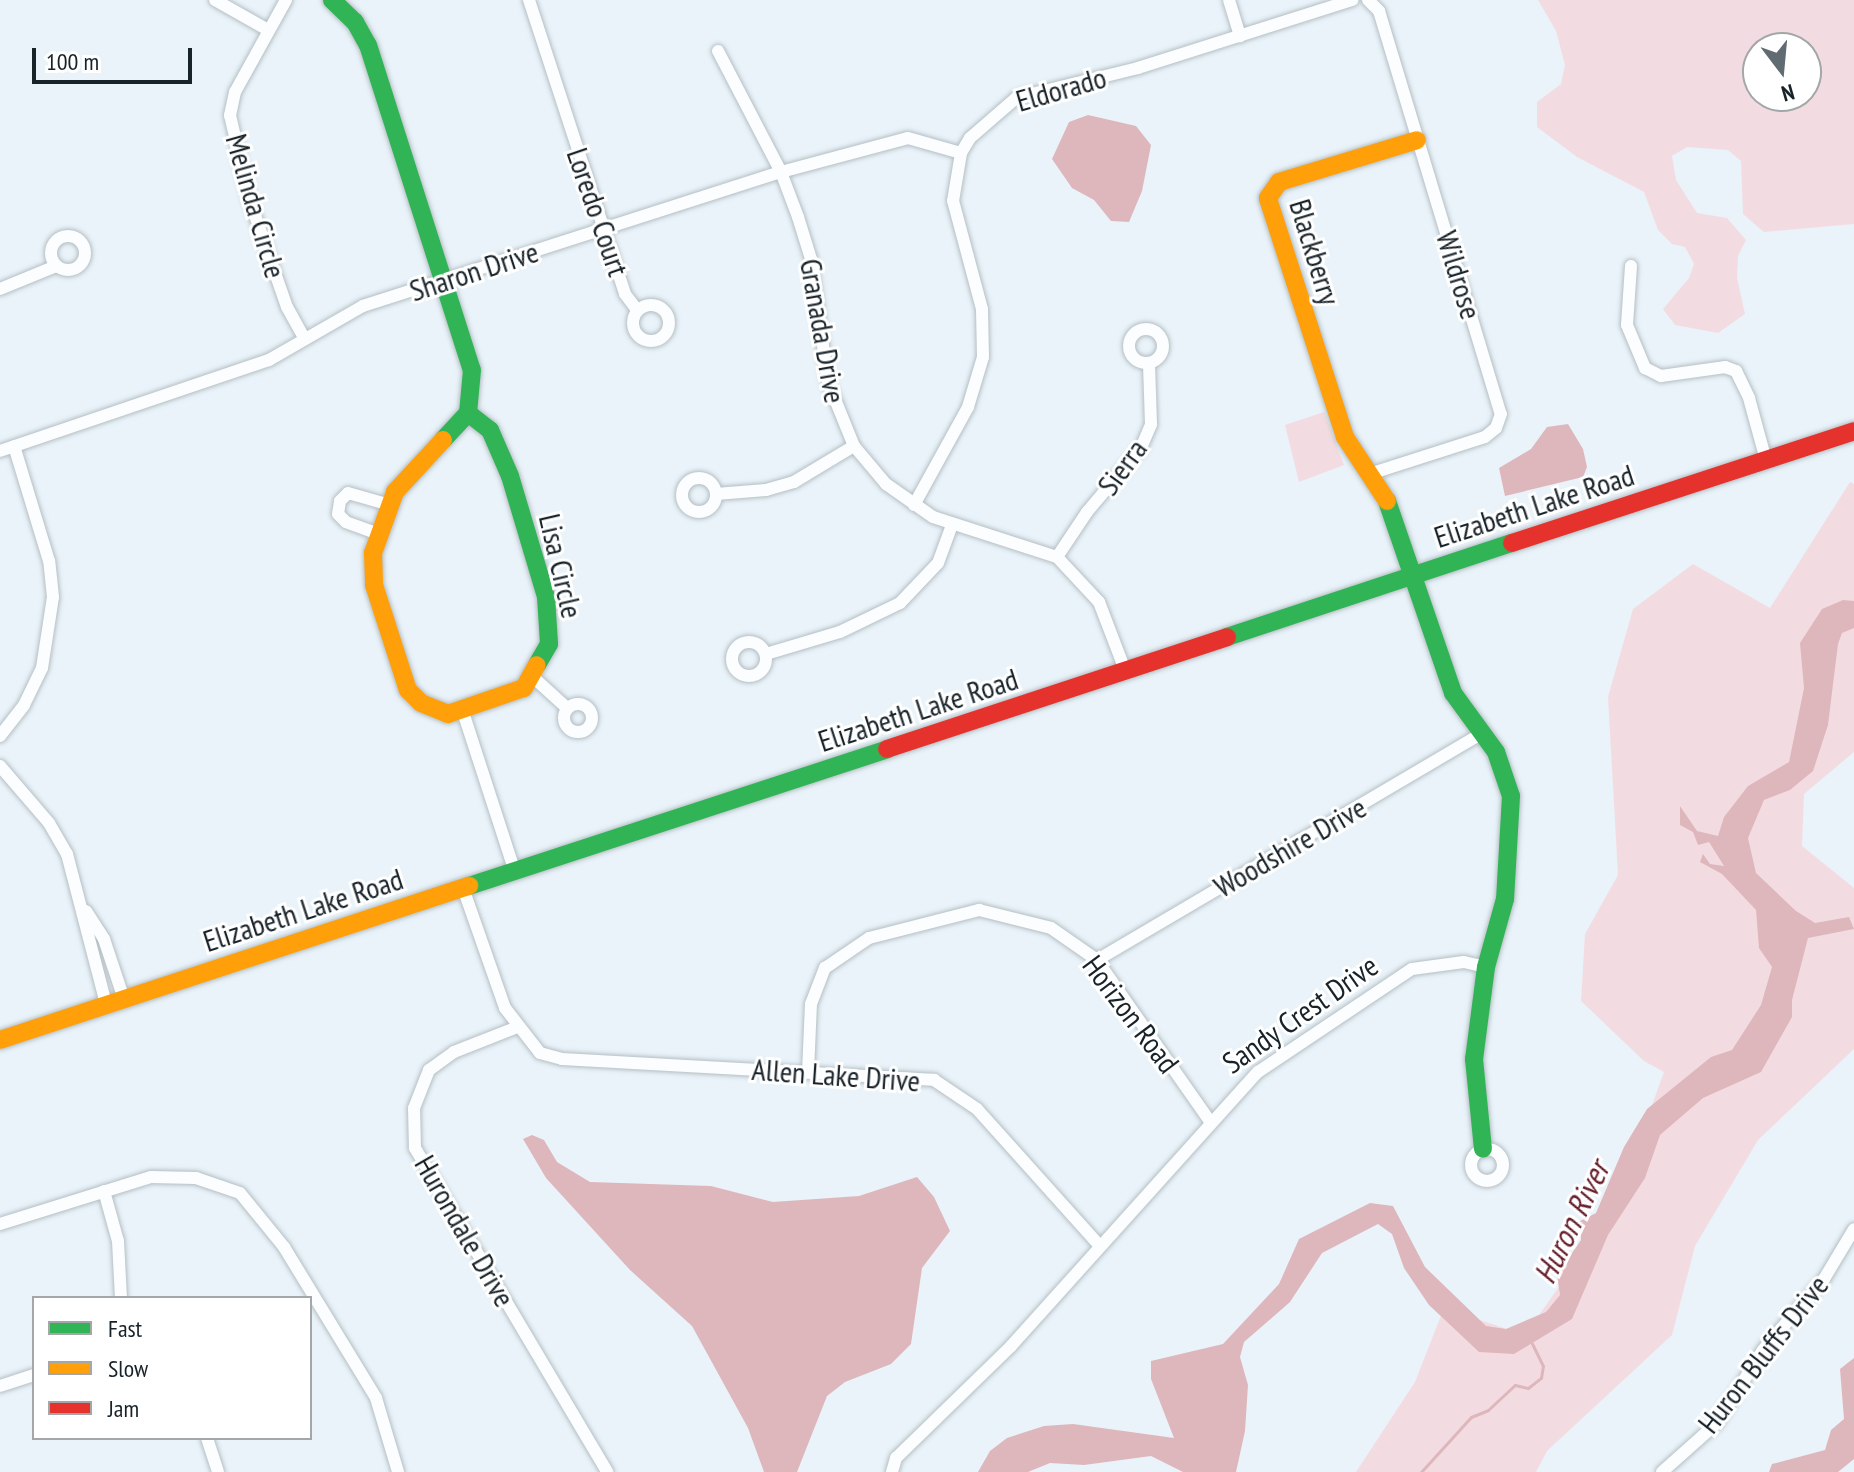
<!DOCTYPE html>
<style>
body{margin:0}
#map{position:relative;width:1854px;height:1472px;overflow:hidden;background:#e9f3f9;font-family:"PT Sans Narrow",sans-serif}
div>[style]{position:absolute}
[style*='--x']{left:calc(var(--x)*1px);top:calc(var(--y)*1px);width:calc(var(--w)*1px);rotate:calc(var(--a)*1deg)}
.green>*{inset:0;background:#f3dce1}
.water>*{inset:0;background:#deb7bc}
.stream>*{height:3px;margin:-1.5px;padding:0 1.5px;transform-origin:1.5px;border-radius:1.5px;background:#deb7bc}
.roads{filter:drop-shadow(0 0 2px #b5bfc4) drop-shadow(0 0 2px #b5bfc4)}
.street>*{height:12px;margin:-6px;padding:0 6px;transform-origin:6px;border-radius:6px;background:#fcfdfe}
.street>.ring{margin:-6px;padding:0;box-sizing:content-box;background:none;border:12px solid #fcfdfe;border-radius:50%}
.fast>*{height:18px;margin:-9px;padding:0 9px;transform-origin:9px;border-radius:9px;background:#30b455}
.slow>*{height:18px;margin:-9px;padding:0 9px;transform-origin:9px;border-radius:9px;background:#ff9f0a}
.jam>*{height:18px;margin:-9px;padding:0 9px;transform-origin:9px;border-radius:9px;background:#e5322d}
span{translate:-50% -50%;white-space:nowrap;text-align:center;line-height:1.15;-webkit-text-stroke:6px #fff;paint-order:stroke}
.street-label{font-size:30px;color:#182229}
.water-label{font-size:32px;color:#651e2b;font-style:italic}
.legend{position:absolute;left:32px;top:1296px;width:280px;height:144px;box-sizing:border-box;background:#fff;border:2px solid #a3a7a9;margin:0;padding:10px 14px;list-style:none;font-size:24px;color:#182229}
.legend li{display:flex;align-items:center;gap:16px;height:40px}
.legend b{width:40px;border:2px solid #a3a7a9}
.north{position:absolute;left:1742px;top:32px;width:80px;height:80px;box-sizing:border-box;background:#fff;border:2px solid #a3a7a9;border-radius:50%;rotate:164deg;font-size:22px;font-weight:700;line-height:32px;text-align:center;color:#182229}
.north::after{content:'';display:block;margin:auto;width:28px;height:36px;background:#616b72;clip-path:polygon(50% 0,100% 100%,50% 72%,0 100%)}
.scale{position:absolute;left:32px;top:48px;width:160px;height:36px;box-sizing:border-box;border:4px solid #182229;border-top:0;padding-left:10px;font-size:24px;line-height:28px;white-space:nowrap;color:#182229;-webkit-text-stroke:6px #fff;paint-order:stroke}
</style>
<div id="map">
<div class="green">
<div style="clip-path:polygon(evenodd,1538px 0,1854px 0,1854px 224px,1764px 232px,1743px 214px,1741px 161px,1728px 150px,1687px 147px,1672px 156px,1676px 180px,1697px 213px,1727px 218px,1746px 240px,1738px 256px,1737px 278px,1745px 314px,1718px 333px,1675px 325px,1663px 309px,1689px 278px,1694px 264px,1685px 247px,1672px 244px,1658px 230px,1644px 192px,1577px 157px,1537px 127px,1537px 102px,1561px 84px,1565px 65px,1556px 31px,1538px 0,1758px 48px,1806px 48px,1806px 96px,1758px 96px,1758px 48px)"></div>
<div style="clip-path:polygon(1324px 412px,1344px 465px,1299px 482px,1285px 425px)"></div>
<div style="clip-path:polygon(1850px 482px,1854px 484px,1854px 752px,1804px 794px,1802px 846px,1854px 888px,1854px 1049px,1758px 1140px,1695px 1246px,1672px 1335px,1547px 1451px,1536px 1472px,1356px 1472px,1415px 1382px,1444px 1308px,1525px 1335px,1615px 1207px,1664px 1072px,1644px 1061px,1581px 1001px,1585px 934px,1618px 875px,1608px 697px,1633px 609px,1693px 564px,1770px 608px)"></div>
</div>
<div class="water">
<div style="clip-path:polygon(1088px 115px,1136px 126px,1151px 145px,1142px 191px,1129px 222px,1111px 221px,1094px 200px,1072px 188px,1052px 159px,1069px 122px)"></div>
<div style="clip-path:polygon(1568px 424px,1583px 449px,1587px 467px,1583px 477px,1505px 496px,1499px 468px,1531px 449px,1547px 427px)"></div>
<div style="clip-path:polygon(1843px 600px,1854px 601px,1854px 628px,1842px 633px,1838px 644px,1828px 725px,1813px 771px,1790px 790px,1764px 800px,1748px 838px,1756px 873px,1796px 911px,1815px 923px,1849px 917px,1854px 929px,1808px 938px,1792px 1000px,1792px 1017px,1761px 1072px,1703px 1098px,1660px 1135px,1645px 1178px,1608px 1235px,1572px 1319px,1514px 1354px,1479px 1352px,1429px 1305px,1404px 1268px,1392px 1234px,1378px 1224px,1322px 1253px,1290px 1302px,1244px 1342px,1240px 1357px,1248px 1385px,1245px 1431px,1236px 1472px,1183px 1472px,1151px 1456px,1084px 1465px,1050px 1463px,1028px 1472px,978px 1472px,990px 1451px,1007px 1438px,1044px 1426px,1073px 1424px,1174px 1438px,1151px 1379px,1151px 1361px,1223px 1344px,1279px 1284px,1299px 1239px,1370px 1203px,1393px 1206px,1425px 1267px,1486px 1326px,1506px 1329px,1546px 1312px,1560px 1295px,1557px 1275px,1581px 1240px,1580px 1221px,1596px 1213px,1624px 1147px,1647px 1109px,1711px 1057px,1732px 1050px,1761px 1005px,1772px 967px,1759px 948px,1756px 910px,1722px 874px,1700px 862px,1703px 854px,1710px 864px,1724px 866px,1709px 842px,1698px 845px,1693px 832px,1680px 825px,1680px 806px,1697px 831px,1718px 836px,1724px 817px,1748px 786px,1789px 762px,1804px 688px,1800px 643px,1822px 609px)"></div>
<div style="clip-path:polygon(532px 1135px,544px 1140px,557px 1162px,590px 1182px,711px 1186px,773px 1202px,859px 1196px,917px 1177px,934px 1197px,950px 1231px,922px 1268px,911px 1344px,891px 1364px,845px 1382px,827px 1396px,797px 1472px,764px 1472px,748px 1428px,692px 1326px,630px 1270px,546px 1178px,523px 1139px)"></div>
<div style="clip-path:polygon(1854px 1358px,1854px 1459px,1838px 1472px,1769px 1472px,1772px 1464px,1825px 1450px,1831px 1430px,1844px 1419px,1840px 1369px)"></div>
</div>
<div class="stream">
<div style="--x:1421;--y:1472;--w:74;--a:-47.7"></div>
<div style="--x:1471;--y:1417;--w:18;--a:-22"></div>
<div style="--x:1488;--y:1410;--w:37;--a:-43"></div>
<div style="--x:1515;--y:1385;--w:13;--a:13"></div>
<div style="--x:1528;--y:1388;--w:16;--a:-38"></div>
<div style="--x:1541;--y:1378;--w:12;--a:-81"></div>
<div style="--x:1543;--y:1366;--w:25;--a:-116"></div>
</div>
<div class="roads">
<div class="street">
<div style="--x:215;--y:0;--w:61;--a:29.5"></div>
<div style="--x:286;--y:0;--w:105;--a:119"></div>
<div style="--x:235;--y:92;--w:24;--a:102"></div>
<div style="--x:230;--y:115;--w:85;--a:77.1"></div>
<div style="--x:249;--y:198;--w:115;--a:70.8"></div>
<div style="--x:287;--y:307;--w:35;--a:61"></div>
<div style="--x:529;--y:0;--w:309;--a:71.9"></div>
<div style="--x:625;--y:294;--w:20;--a:53"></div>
<div style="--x:1229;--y:0;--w:38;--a:73"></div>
<div style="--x:1368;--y:0;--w:16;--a:45"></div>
<div style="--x:1379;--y:11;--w:421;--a:73.2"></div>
<div style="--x:1501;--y:414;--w:15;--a:110"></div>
<div style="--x:1496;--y:428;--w:14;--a:141"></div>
<div style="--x:1485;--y:437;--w:118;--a:162.2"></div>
<div style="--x:718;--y:51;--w:136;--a:62.5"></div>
<div style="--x:781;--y:172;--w:48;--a:69.3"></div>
<div style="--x:798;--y:217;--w:44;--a:72.8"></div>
<div style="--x:811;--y:259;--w:124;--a:82.1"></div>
<div style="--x:828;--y:382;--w:69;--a:67.9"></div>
<div style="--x:854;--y:446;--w:50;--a:49.9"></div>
<div style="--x:886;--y:484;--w:57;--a:35.1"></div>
<div style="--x:933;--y:517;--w:130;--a:17.9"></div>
<div style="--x:1057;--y:557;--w:62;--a:47"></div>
<div style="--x:1099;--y:602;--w:73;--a:69.1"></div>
<div class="ring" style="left:51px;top:236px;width:22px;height:22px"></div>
<div style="--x:1631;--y:266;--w:59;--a:93.9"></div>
<div style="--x:1627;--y:325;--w:47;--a:67.3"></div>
<div style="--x:1645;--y:368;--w:18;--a:27"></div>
<div style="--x:1661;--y:376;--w:65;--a:-8"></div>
<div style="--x:1725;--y:367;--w:12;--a:20"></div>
<div style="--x:1736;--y:371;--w:30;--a:64"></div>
<div style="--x:1749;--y:398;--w:64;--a:74.7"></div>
<div style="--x:0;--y:289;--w:61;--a:-22.3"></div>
<div class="ring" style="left:633px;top:305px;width:24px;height:24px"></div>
<div class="ring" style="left:1129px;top:329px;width:22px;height:22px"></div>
<div style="--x:0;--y:451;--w:284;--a:-18.7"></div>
<div style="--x:269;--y:360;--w:108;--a:-29.9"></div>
<div style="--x:363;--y:306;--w:439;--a:-17.8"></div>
<div style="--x:781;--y:172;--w:131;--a:-15"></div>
<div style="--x:908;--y:138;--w:55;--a:15.8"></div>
<div class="ring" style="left:682px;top:478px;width:22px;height:22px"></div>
<div style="--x:716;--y:494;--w:50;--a:-4.6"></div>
<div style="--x:766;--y:490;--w:29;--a:-16"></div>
<div style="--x:794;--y:482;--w:70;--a:-31"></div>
<div style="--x:914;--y:505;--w:112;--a:-61.1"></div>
<div style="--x:968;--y:407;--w:52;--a:-73.3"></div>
<div style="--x:983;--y:357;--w:48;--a:-91.2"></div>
<div style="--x:982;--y:309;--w:112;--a:-105"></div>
<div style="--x:953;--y:201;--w:49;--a:-80.5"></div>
<div style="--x:961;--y:153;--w:17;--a:-59"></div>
<div style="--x:970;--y:138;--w:61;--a:-41"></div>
<div style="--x:1016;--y:98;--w:126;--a:-13.8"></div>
<div style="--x:1138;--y:68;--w:225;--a:-17.6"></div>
<div style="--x:376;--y:533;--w:32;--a:-160"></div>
<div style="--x:346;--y:522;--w:11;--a:-135"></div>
<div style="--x:338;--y:514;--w:13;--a:-81"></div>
<div style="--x:340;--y:501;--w:11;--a:-45"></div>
<div style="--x:348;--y:493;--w:41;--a:15.8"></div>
<div style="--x:1057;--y:557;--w:54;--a:-56.3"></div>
<div style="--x:1087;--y:512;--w:84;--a:-49.8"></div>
<div style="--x:1141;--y:448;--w:26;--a:-67"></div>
<div style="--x:1151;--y:424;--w:60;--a:-91.9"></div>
<div class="ring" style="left:732px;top:642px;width:22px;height:22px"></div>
<div style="--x:766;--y:654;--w:77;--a:-16.6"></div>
<div style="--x:840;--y:632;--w:67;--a:-25.8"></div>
<div style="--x:900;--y:603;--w:55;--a:-46.5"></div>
<div style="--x:938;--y:563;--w:40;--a:-69.8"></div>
<div style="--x:534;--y:678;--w:45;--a:42.3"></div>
<div class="ring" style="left:564px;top:704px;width:16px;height:16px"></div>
<div style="--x:463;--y:712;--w:168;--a:72"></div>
<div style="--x:0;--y:736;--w:39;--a:-52"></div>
<div style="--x:24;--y:705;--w:41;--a:-64.1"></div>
<div style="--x:42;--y:668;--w:72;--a:-81.2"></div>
<div style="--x:53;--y:597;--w:36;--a:-96"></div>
<div style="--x:49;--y:561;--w:120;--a:-106.9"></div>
<div style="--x:0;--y:766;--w:75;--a:49.3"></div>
<div style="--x:49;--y:823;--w:36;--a:60"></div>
<div style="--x:67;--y:854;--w:155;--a:75.4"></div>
<div style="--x:463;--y:888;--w:127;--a:70.7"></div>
<div style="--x:505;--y:1008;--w:57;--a:52.1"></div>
<div style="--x:540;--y:1053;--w:23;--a:15"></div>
<div style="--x:562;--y:1059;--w:373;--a:3.2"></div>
<div style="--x:934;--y:1080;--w:52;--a:34"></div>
<div style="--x:977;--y:1109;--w:183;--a:48.1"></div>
<div style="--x:86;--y:911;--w:33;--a:57"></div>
<div style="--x:104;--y:939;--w:63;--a:71.6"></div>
<div style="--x:1097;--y:960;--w:447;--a:-30.5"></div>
<div style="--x:515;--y:1028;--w:66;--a:158.5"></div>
<div style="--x:454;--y:1052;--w:31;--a:144"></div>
<div style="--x:429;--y:1070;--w:41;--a:111.5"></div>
<div style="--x:414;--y:1108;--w:40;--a:88.6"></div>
<div style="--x:415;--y:1148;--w:377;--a:59.3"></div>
<div style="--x:808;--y:1072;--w:68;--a:-87.5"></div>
<div style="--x:811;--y:1004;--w:39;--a:-69"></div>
<div style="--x:825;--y:968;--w:53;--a:-34.3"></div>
<div style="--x:869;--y:938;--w:114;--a:-14.3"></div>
<div style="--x:979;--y:910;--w:74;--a:14"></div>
<div style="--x:1051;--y:928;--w:56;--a:34.8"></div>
<div style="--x:1097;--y:960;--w:195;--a:55"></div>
<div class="ring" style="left:1471px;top:1149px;width:20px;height:20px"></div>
<div style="--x:104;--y:1191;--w:52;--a:74.4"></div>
<div style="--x:118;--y:1241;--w:57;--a:87"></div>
<div style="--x:0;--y:1224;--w:158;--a:-17.3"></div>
<div style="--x:151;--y:1177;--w:45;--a:1.3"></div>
<div style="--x:196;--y:1178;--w:46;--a:18.8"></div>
<div style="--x:240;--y:1193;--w:70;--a:50.8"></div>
<div style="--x:284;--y:1247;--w:177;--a:58.6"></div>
<div style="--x:376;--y:1398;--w:77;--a:73.4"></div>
<div style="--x:0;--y:1386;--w:36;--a:-18"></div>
<div style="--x:207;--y:1438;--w:36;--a:72"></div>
<div style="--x:892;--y:1472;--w:15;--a:-74"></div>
<div style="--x:896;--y:1458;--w:161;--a:-44.2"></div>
<div style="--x:1011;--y:1346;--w:369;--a:-48"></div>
<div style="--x:1258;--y:1072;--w:185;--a:-33.8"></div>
<div style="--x:1412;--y:969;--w:52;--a:-7.7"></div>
<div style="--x:1464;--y:962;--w:23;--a:13"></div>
<div style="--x:1662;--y:1472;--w:74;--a:-41.7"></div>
<div style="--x:1717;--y:1423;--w:86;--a:-57.8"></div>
<div style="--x:1763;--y:1350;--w:94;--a:-49.3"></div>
<div style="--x:1824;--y:1279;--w:58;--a:-59"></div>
</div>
<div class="fast">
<div style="--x:332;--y:0;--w:32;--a:44"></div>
<div style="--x:355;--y:22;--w:26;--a:61"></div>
<div style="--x:368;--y:45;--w:341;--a:72.3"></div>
<div style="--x:472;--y:370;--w:43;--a:95.3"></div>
<div style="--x:468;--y:413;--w:37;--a:133"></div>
<div style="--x:468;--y:413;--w:28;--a:38"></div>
<div style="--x:490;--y:430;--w:50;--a:66.5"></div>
<div style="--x:510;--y:476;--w:126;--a:73.4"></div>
<div style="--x:546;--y:597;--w:47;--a:86.3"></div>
<div style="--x:549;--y:644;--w:24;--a:120"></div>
<div style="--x:1387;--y:501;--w:203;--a:71"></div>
<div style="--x:1453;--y:693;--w:73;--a:53.9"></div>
<div style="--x:1496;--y:752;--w:46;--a:71.2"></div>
<div style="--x:1511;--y:796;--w:103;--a:93.3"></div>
<div style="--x:1505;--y:899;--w:71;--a:105.6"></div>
<div style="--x:1486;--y:967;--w:93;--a:97.4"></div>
<div style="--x:1474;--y:1059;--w:90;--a:84.3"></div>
<div style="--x:1227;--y:637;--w:300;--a:-18.3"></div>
<div style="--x:469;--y:886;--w:440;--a:-18.1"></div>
</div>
<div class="slow">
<div style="--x:443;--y:440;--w:71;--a:132.7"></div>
<div style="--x:395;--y:492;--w:65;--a:109.8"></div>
<div style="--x:373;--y:553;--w:32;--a:88"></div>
<div style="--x:374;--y:585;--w:110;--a:72.1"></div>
<div style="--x:408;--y:690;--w:18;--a:45"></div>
<div style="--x:421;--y:703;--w:29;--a:22"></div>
<div style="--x:448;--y:714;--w:80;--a:-18.9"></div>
<div style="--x:524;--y:688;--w:26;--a:-61"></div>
<div style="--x:1387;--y:501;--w:77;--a:-123.3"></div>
<div style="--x:1345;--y:437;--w:251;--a:-107.9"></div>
<div style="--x:1268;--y:198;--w:19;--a:-55"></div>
<div style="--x:1279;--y:182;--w:144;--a:-16.9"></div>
<div style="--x:0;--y:1040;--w:494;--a:-18.2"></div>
</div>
<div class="jam">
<div style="--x:1512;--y:543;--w:360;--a:-18.1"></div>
<div style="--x:887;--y:749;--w:358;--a:-18.2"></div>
</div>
</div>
<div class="street-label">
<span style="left:1061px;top:89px;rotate:-16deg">Eldorado</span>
<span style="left:256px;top:206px;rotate:74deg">Melinda Circle</span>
<span style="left:598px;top:212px;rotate:71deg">Loredo Court</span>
<span style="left:1315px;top:252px;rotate:73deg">Blackberry</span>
<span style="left:474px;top:271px;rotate:-18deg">Sharon Drive</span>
<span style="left:1459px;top:275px;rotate:73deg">Wildrose</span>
<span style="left:823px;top:331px;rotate:80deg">Granada Drive</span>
<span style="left:1122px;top:467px;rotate:-54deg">Sierra</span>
<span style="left:1534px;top:506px;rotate:-18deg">Elizabeth Lake Road</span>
<span style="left:561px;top:566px;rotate:77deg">Lisa Circle</span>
<span style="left:918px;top:710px;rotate:-18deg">Elizabeth Lake Road</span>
<span style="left:1290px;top:847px;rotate:-30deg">Woodshire Drive</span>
<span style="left:303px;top:910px;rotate:-18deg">Elizabeth Lake Road</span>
<span style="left:1131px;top:1014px;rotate:53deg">Horizon Road</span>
<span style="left:1300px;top:1014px;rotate:-35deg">Sandy Crest Drive</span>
<span style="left:836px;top:1075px;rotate:4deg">Allen Lake Drive</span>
<span style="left:465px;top:1231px;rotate:60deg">Hurondale Drive</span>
<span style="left:1763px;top:1354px;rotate:-52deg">Huron Bluffs Drive</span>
</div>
<div class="water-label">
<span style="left:1571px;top:1222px;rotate:-64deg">Huron River</span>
</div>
<ul class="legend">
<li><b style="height:10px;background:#30b455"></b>Fast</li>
<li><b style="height:10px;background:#ff9f0a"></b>Slow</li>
<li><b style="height:10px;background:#e5322d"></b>Jam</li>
</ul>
<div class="north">N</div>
<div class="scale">100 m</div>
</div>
